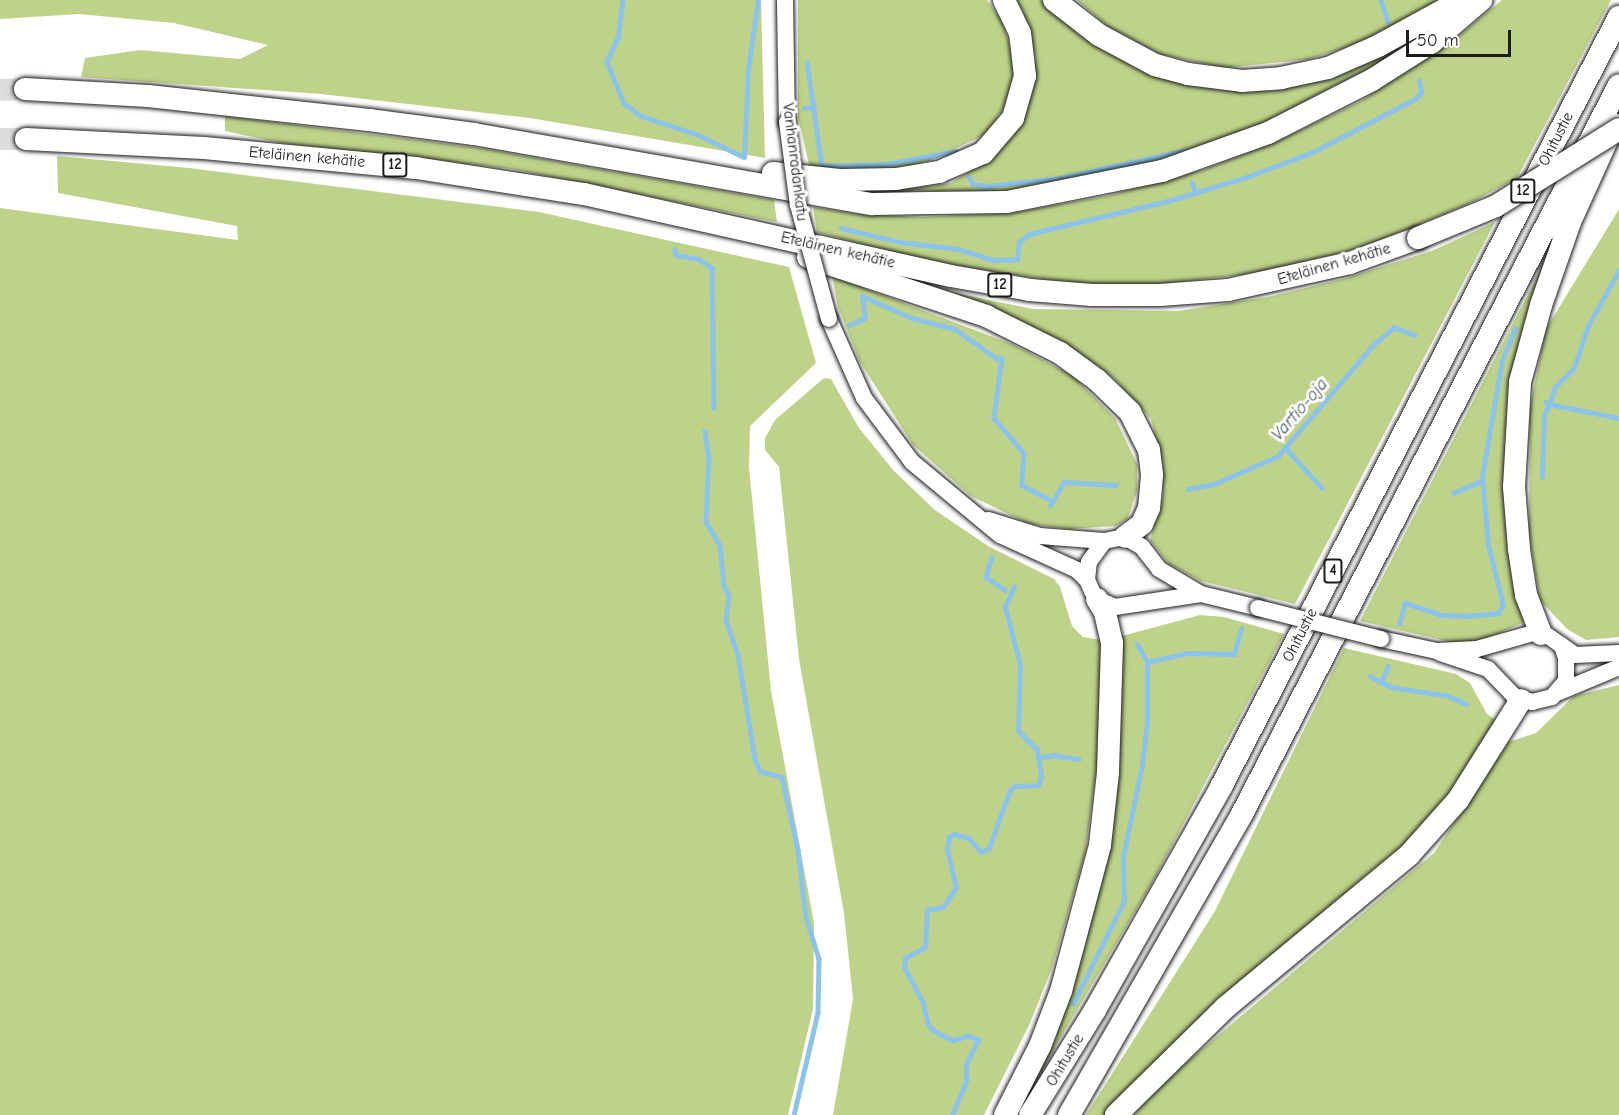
<!DOCTYPE html>
<meta charset="utf-8">
<style>
body{margin:0}
#map{position:relative;width:1619px;height:1115px;overflow:hidden;background:#fff;font-family:"Comic Neue",sans-serif}
div>[style]{position:absolute}
[style*='--x']{left:calc(var(--x)*1px);top:calc(var(--y)*1px);width:calc(var(--w)*1px);rotate:calc(var(--a)*1deg)}
.green>*{inset:0;background:#bed389}
.stream>*{height:4.5px;margin:-2.25px;padding:0 2.25px;transform-origin:2.25px;border-radius:2.25px;background:#8cc3ea}
.highway-tunnel>*{height:22px;margin-top:-11px;transform-origin:0;background:repeating-linear-gradient(90deg,#ddd 0 22px,transparent 0 33px)}
.roads{filter:drop-shadow(0 0 2px #1c1c1c) drop-shadow(0 0 2px #1c1c1c)}
.secondary>*{height:16px;margin:-8px;padding:0 8px;transform-origin:8px;border-radius:8px;background:#fff}
.highway>*{height:22px;margin:-11px;padding:0 11px;transform-origin:11px;border-radius:11px;background:#fff}
.bridges{filter:drop-shadow(0 0 2px #1c1c1c) drop-shadow(0 0 2px #1c1c1c)}
.secondary-bridge>*{height:16px;margin:-8px;padding:0 8px;transform-origin:8px;border-radius:8px;background:#fff}
.highway-bridge>*{height:22px;margin:-11px;padding:0 11px;transform-origin:11px;border-radius:11px;background:#fff}
span{translate:-50% -50%;white-space:nowrap;text-align:center;line-height:1.15;-webkit-text-stroke:6px #fff;paint-order:stroke}
.shield-label span{padding:2px 4px;background:#fff;border:2px solid;border-radius:4px;-webkit-text-stroke-width:0}
.shield-label{font-size:15px;color:#1c1c1c;font-weight:700}
.street-label{font-size:16px;color:#1c1c1c}
.water-label{font-size:18px;color:#495f6e;font-style:italic}
.scale{position:absolute;left:1406px;top:30px;width:105px;height:27px;box-sizing:border-box;border:3px solid #1c1c1c;border-top:0;padding-left:8px;font-size:18px;line-height:21px;white-space:nowrap;color:#1c1c1c;-webkit-text-stroke:4px #fff;paint-order:stroke}
</style>
<div id="map">
<div class="green">
<div style="clip-path:polygon(0 0,761px 0,765px 158px,530px 118px,321px 94px,81px 77px,85px 58px,140px 50px,240px 59px,268px 45px,174px 23px,79px 14px,0 19px)"></div>
<div style="clip-path:polygon(798px 0,987px 0,1003px 23px,1015px 62px,1008px 102px,986px 134px,929px 161px,886px 171px,810px 169px,798px 117px)"></div>
<div style="clip-path:polygon(1015px 0,1042px 0,1107px 49px,1205px 86px,1274px 91px,1335px 74px,1393px 51px,1396px 56px,1253px 130px,1182px 155px,1045px 186px,994px 192px,897px 190px,951px 183px,997px 154px,1026px 109px,1036px 58px,1023px 11px)"></div>
<div style="clip-path:polygon(1077px 0,1439px 0,1361px 43px,1309px 59px,1224px 68px,1160px 54px,1110px 28px)"></div>
<div style="clip-path:polygon(1502px 0,1611px 0,1517px 178px,1468px 204px,1366px 246px,1265px 272px,1162px 284px,1076px 284px,929px 262px,817px 232px,813px 207px,857px 214px,925px 217px,1016px 212px,1107px 196px,1203px 170px,1280px 140px,1361px 101px,1454px 40px)"></div>
<div style="clip-path:polygon(225px 116px,480px 148px,774px 200px,777px 222px,512px 169px,281px 143px,225px 131px)"></div>
<div style="clip-path:polygon(57px 156px,189px 168px,539px 212px,789px 267px,816px 363px,750px 426px,749px 467px,771px 691px,814px 923px,813px 1009px,788px 1115px,0 1115px,0 208px,238px 240px,237px 226px,58px 193px)"></div>
<div style="clip-path:polygon(1619px 209px,1619px 637px,1586px 640px,1567px 629px,1540px 600px,1529px 533px,1530px 408px,1546px 329px)"></div>
<div style="clip-path:polygon(1495px 222px,1295px 604px,1201px 581px,1169px 564px,1150px 540px,1163px 496px,1163px 464px,1151px 419px,1114px 378px,1072px 348px,941px 290px,1033px 309px,1178px 311px,1268px 297px,1347px 278px,1434px 250px)"></div>
<div style="clip-path:polygon(1543px 265px,1548px 267px,1524px 331px,1525px 622px,1480px 641px,1455px 643px,1360px 621px)"></div>
<div style="clip-path:polygon(832px 276px,1014px 345px,1073px 376px,1115px 418px,1137px 464px,1137px 491px,1128px 518px,1116px 526px,1068px 529px,1029px 524px,971px 496px,913px 445px,860px 362px,838px 307px)"></div>
<div style="clip-path:polygon(824px 378px,831px 379px,859px 428px,894px 471px,935px 510px,988px 546px,1054px 579px,1060px 587px,1072px 626px,1083px 637px,1102px 640px,1098px 757px,1085px 854px,1052px 968px,1030px 1023px,984px 1115px,833px 1115px,853px 999px,844px 913px,799px 659px,779px 467px,765px 450px,765px 438px,775px 420px)"></div>
<div style="clip-path:polygon(1200px 615px,1224px 617px,1284px 634px,1153px 881px,1034px 1083px,1032px 1080px,1055px 1031px,1084px 950px,1104px 864px,1122px 636px)"></div>
<div style="clip-path:polygon(1344px 648px,1456px 674px,1470px 683px,1487px 714px,1497px 721px,1485px 746px,1425px 827px,1243px 980px,1171px 1045px,1106px 1115px,1086px 1115px,1215px 911px)"></div>
<div style="clip-path:polygon(1619px 685px,1619px 1115px,1134px 1115px,1162px 1083px,1434px 853px,1508px 742px,1536px 733px,1574px 696px)"></div>
</div>
<div class="stream">
<div style="--x:623;--y:0;--w:38;--a:97"></div>
<div style="--x:618;--y:38;--w:26;--a:115"></div>
<div style="--x:607;--y:62;--w:44;--a:67.5"></div>
<div style="--x:624;--y:103;--w:21;--a:37"></div>
<div style="--x:641;--y:116;--w:61;--a:18.1"></div>
<div style="--x:1381;--y:0;--w:22;--a:72"></div>
<div style="--x:807;--y:62;--w:105;--a:81.8"></div>
<div style="--x:822;--y:166;--w:64;--a:-1.8"></div>
<div style="--x:886;--y:164;--w:71;--a:-10.5"></div>
<div style="--x:804;--y:108;--w:10;--a:-6"></div>
<div style="--x:699;--y:135;--w:50;--a:26.1"></div>
<div style="--x:744;--y:157;--w:88;--a:-87.4"></div>
<div style="--x:748;--y:69;--w:70;--a:-81.8"></div>
<div style="--x:969;--y:177;--w:8;--a:60"></div>
<div style="--x:973;--y:184;--w:14;--a:8"></div>
<div style="--x:987;--y:186;--w:73;--a:-6.3"></div>
<div style="--x:1060;--y:178;--w:125;--a:-12.5"></div>
<div style="--x:1192;--y:182;--w:12;--a:70"></div>
<div style="--x:841;--y:228;--w:61;--a:13.3"></div>
<div style="--x:900;--y:242;--w:58;--a:6.9"></div>
<div style="--x:958;--y:249;--w:38;--a:17"></div>
<div style="--x:994;--y:260;--w:23;--a:-2"></div>
<div style="--x:675;--y:249;--w:6;--a:81"></div>
<div style="--x:676;--y:255;--w:23;--a:10"></div>
<div style="--x:699;--y:259;--w:16;--a:35"></div>
<div style="--x:712;--y:268;--w:140;--a:89.2"></div>
<div style="--x:1017;--y:260;--w:18;--a:-84"></div>
<div style="--x:1019;--y:242;--w:13;--a:-39"></div>
<div style="--x:1029;--y:234;--w:143;--a:-13.4"></div>
<div style="--x:1168;--y:201;--w:83;--a:-16.9"></div>
<div style="--x:1247;--y:177;--w:71;--a:-20.7"></div>
<div style="--x:1313;--y:152;--w:115;--a:-27.5"></div>
<div style="--x:1415;--y:99;--w:8;--a:-45"></div>
<div style="--x:1421;--y:93;--w:12;--a:-99"></div>
<div style="--x:849;--y:325;--w:17;--a:-24"></div>
<div style="--x:865;--y:318;--w:22;--a:-98"></div>
<div style="--x:862;--y:296;--w:55;--a:23.7"></div>
<div style="--x:912;--y:318;--w:44;--a:14.3"></div>
<div style="--x:955;--y:329;--w:57;--a:35.1"></div>
<div style="--x:1002;--y:358;--w:61;--a:97.6"></div>
<div style="--x:994;--y:418;--w:46;--a:49.4"></div>
<div style="--x:1024;--y:453;--w:32;--a:94"></div>
<div style="--x:1022;--y:485;--w:34;--a:28"></div>
<div style="--x:1546;--y:402;--w:4;--a:34"></div>
<div style="--x:1549;--y:404;--w:18;--a:-71"></div>
<div style="--x:1555;--y:387;--w:27;--a:-45"></div>
<div style="--x:1574;--y:368;--w:44;--a:-71.6"></div>
<div style="--x:1588;--y:326;--w:64;--a:-61"></div>
<div style="--x:705;--y:431;--w:27;--a:82"></div>
<div style="--x:709;--y:458;--w:64;--a:92.7"></div>
<div style="--x:706;--y:522;--w:27;--a:59"></div>
<div style="--x:720;--y:545;--w:40;--a:84.3"></div>
<div style="--x:724;--y:585;--w:12;--a:66"></div>
<div style="--x:729;--y:596;--w:24;--a:97"></div>
<div style="--x:726;--y:620;--w:37;--a:71"></div>
<div style="--x:738;--y:655;--w:105;--a:80.7"></div>
<div style="--x:755;--y:759;--w:13;--a:67"></div>
<div style="--x:760;--y:771;--w:23;--a:15"></div>
<div style="--x:782;--y:777;--w:75;--a:77.6"></div>
<div style="--x:798;--y:850;--w:67;--a:83.2"></div>
<div style="--x:806;--y:917;--w:44;--a:72.8"></div>
<div style="--x:819;--y:959;--w:54;--a:91.1"></div>
<div style="--x:818;--y:1013;--w:105;--a:103.2"></div>
<div style="--x:1285;--y:447;--w:55;--a:47.9"></div>
<div style="--x:1542;--y:477;--w:61;--a:-88.1"></div>
<div style="--x:1544;--y:416;--w:13;--a:-67"></div>
<div style="--x:1549;--y:404;--w:71;--a:11.3"></div>
<div style="--x:1188;--y:489;--w:26;--a:-11"></div>
<div style="--x:1214;--y:484;--w:70;--a:-23.6"></div>
<div style="--x:1278;--y:456;--w:148;--a:-49.4"></div>
<div style="--x:1374;--y:344;--w:26;--a:-40"></div>
<div style="--x:1394;--y:327;--w:22;--a:21"></div>
<div style="--x:1453;--y:493;--w:28;--a:-23"></div>
<div style="--x:1050;--y:506;--w:28;--a:-60"></div>
<div style="--x:1064;--y:482;--w:52;--a:3.3"></div>
<div style="--x:992;--y:557;--w:21;--a:107"></div>
<div style="--x:986;--y:577;--w:23;--a:34"></div>
<div style="--x:1399;--y:624;--w:22;--a:-74"></div>
<div style="--x:1405;--y:603;--w:40;--a:18"></div>
<div style="--x:1443;--y:615;--w:23;--a:2"></div>
<div style="--x:1466;--y:616;--w:32;--a:-5"></div>
<div style="--x:1498;--y:613;--w:9;--a:-58"></div>
<div style="--x:1503;--y:605;--w:62;--a:-104"></div>
<div style="--x:1488;--y:545;--w:68;--a:-95"></div>
<div style="--x:1482;--y:477;--w:119;--a:-80.3"></div>
<div style="--x:1502;--y:360;--w:34;--a:-67"></div>
<div style="--x:1147;--y:662;--w:42;--a:-12.4"></div>
<div style="--x:1188;--y:653;--w:46;--a:1.2"></div>
<div style="--x:1234;--y:654;--w:26;--a:-74"></div>
<div style="--x:1370;--y:676;--w:24;--a:28"></div>
<div style="--x:1391;--y:687;--w:59;--a:8.8"></div>
<div style="--x:1449;--y:696;--w:19;--a:25"></div>
<div style="--x:1381;--y:683;--w:18;--a:-68"></div>
<div style="--x:1038;--y:758;--w:15;--a:-11"></div>
<div style="--x:1053;--y:755;--w:26;--a:9"></div>
<div style="--x:1073;--y:1004;--w:115;--a:-63.7"></div>
<div style="--x:1124;--y:901;--w:44;--a:-91.3"></div>
<div style="--x:1123;--y:857;--w:94;--a:-78.3"></div>
<div style="--x:1142;--y:765;--w:43;--a:-83.4"></div>
<div style="--x:1147;--y:722;--w:60;--a:-90"></div>
<div style="--x:1147;--y:662;--w:20;--a:-120"></div>
<div style="--x:952;--y:1115;--w:36;--a:-67"></div>
<div style="--x:966;--y:1082;--w:18;--a:-90"></div>
<div style="--x:966;--y:1064;--w:27;--a:-63"></div>
<div style="--x:978;--y:1040;--w:11;--a:-158"></div>
<div style="--x:968;--y:1036;--w:16;--a:162"></div>
<div style="--x:953;--y:1041;--w:20;--a:-153"></div>
<div style="--x:935;--y:1032;--w:10;--a:-135"></div>
<div style="--x:928;--y:1025;--w:23;--a:-103"></div>
<div style="--x:923;--y:1003;--w:40;--a:-118"></div>
<div style="--x:904;--y:968;--w:10;--a:-84"></div>
<div style="--x:905;--y:958;--w:23;--a:-29"></div>
<div style="--x:925;--y:947;--w:37;--a:-87"></div>
<div style="--x:927;--y:910;--w:16;--a:-11"></div>
<div style="--x:943;--y:907;--w:23;--a:-56"></div>
<div style="--x:956;--y:888;--w:39;--a:-103"></div>
<div style="--x:947;--y:850;--w:13;--a:-81"></div>
<div style="--x:949;--y:837;--w:6;--a:-31"></div>
<div style="--x:954;--y:834;--w:16;--a:15"></div>
<div style="--x:969;--y:838;--w:18;--a:49"></div>
<div style="--x:981;--y:852;--w:9;--a:-27"></div>
<div style="--x:989;--y:848;--w:59;--a:-70.3"></div>
<div style="--x:1009;--y:792;--w:8;--a:-50"></div>
<div style="--x:1014;--y:786;--w:24;--a:-2"></div>
<div style="--x:1038;--y:785;--w:9;--a:-69"></div>
<div style="--x:1041;--y:777;--w:27;--a:-98"></div>
<div style="--x:1037;--y:750;--w:27;--a:-135"></div>
<div style="--x:1018;--y:731;--w:66;--a:-88.3"></div>
<div style="--x:1020;--y:665;--w:60;--a:-104.5"></div>
<div style="--x:1005;--y:607;--w:22;--a:-66"></div>
</div>
<div class="highway-tunnel">
<div style="--x:0;--y:90;--w:25;--a:-2"></div>
<div style="--x:0;--y:139;--w:26;--a:0"></div>
</div>
<div class="roads">
<div class="secondary">
<div style="--x:785;--y:0;--w:122;--a:89.1"></div>
<div style="--x:829;--y:319;--w:86;--a:66.1"></div>
<div style="--x:864;--y:398;--w:80;--a:53.1"></div>
<div style="--x:912;--y:462;--w:114;--a:39.7"></div>
<div style="--x:1000;--y:535;--w:85;--a:24.4"></div>
<div style="--x:1077;--y:570;--w:14;--a:45"></div>
<div style="--x:988;--y:520;--w:54;--a:17.1"></div>
<div style="--x:1040;--y:536;--w:64;--a:4.5"></div>
<div style="--x:1201;--y:594;--w:87;--a:171.4"></div>
<div style="--x:1115;--y:607;--w:20;--a:-156"></div>
<div style="--x:1097;--y:599;--w:9;--a:-122"></div>
<div style="--x:1092;--y:591;--w:12;--a:-114"></div>
<div style="--x:1087;--y:580;--w:18;--a:-84"></div>
<div style="--x:1089;--y:562;--w:26;--a:-54"></div>
<div style="--x:1104;--y:541;--w:21;--a:-11"></div>
<div style="--x:1125;--y:537;--w:20;--a:30"></div>
<div style="--x:1142;--y:547;--w:28;--a:52"></div>
<div style="--x:1159;--y:569;--w:49;--a:30.8"></div>
<div style="--x:1201;--y:594;--w:59;--a:13.8"></div>
<div style="--x:1381;--y:639;--w:57;--a:12.1"></div>
<div style="--x:1437;--y:651;--w:40;--a:-2.9"></div>
<div style="--x:1477;--y:649;--w:58;--a:-15.9"></div>
<div style="--x:1533;--y:633;--w:15;--a:11"></div>
<div style="--x:1548;--y:636;--w:33;--a:35"></div>
<div style="--x:1575;--y:655;--w:44;--a:-2.6"></div>
<div style="--x:1440;--y:653;--w:51;--a:18.4"></div>
<div style="--x:1488;--y:669;--w:39;--a:46"></div>
<div style="--x:1515;--y:697;--w:18;--a:16"></div>
<div style="--x:1532;--y:702;--w:21;--a:-14"></div>
<div style="--x:1552;--y:697;--w:21;--a:-49"></div>
<div style="--x:1566;--y:681;--w:23;--a:-90"></div>
<div style="--x:1566;--y:658;--w:13;--a:-108"></div>
<div style="--x:1559;--y:692;--w:65;--a:-22.6"></div>
</div>
<div class="highway">
<div style="--x:1054;--y:0;--w:57;--a:37.9"></div>
<div style="--x:1099;--y:35;--w:64;--a:28.2"></div>
<div style="--x:1155;--y:65;--w:34;--a:15"></div>
<div style="--x:1188;--y:74;--w:54;--a:7.4"></div>
<div style="--x:1242;--y:81;--w:39;--a:-4"></div>
<div style="--x:1281;--y:78;--w:48;--a:-12"></div>
<div style="--x:1328;--y:68;--w:55;--a:-23.7"></div>
<div style="--x:1378;--y:46;--w:96;--a:-28.7"></div>
<div style="--x:25;--y:89;--w:123;--a:3.3"></div>
<div style="--x:148;--y:96;--w:222;--a:6.2"></div>
<div style="--x:369;--y:120;--w:106;--a:7.6"></div>
<div style="--x:474;--y:134;--w:405;--a:10"></div>
<div style="--x:873;--y:204;--w:134;--a:-0.9"></div>
<div style="--x:1007;--y:202;--w:158;--a:-11.3"></div>
<div style="--x:1162;--y:171;--w:113;--a:-19.7"></div>
<div style="--x:1268;--y:133;--w:117;--a:-27"></div>
<div style="--x:1372;--y:80;--w:71;--a:-32.3"></div>
<div style="--x:1432;--y:42;--w:65;--a:-40.6"></div>
<div style="--x:26;--y:139;--w:178;--a:2.9"></div>
<div style="--x:204;--y:148;--w:213;--a:5.4"></div>
<div style="--x:416;--y:168;--w:170;--a:8.8"></div>
<div style="--x:584;--y:194;--w:376;--a:12.6"></div>
<div style="--x:951;--y:276;--w:80;--a:10"></div>
<div style="--x:1030;--y:290;--w:62;--a:4.6"></div>
<div style="--x:1092;--y:295;--w:68;--a:0"></div>
<div style="--x:1160;--y:295;--w:68;--a:-4.2"></div>
<div style="--x:1228;--y:290;--w:125;--a:-12.5"></div>
<div style="--x:1350;--y:263;--w:72;--a:-20.2"></div>
<div style="--x:773;--y:173;--w:67;--a:6"></div>
<div style="--x:840;--y:180;--w:56;--a:-1"></div>
<div style="--x:896;--y:179;--w:44;--a:-9.2"></div>
<div style="--x:939;--y:172;--w:48;--a:-23.4"></div>
<div style="--x:983;--y:153;--w:46;--a:-49.4"></div>
<div style="--x:1013;--y:118;--w:44;--a:-74.1"></div>
<div style="--x:1025;--y:76;--w:43;--a:-96.6"></div>
<div style="--x:1020;--y:33;--w:37;--a:-116"></div>
<div style="--x:808;--y:257;--w:188;--a:18.3"></div>
<div style="--x:986;--y:316;--w:83;--a:26.6"></div>
<div style="--x:1060;--y:353;--w:46;--a:36.1"></div>
<div style="--x:1097;--y:380;--w:46;--a:44.1"></div>
<div style="--x:1130;--y:412;--w:42;--a:63.4"></div>
<div style="--x:1149;--y:450;--w:25;--a:83"></div>
<div style="--x:1152;--y:475;--w:33;--a:95"></div>
<div style="--x:1149;--y:508;--w:17;--a:114"></div>
<div style="--x:1142;--y:524;--w:21;--a:143"></div>
<div style="--x:1541;--y:634;--w:42;--a:-111"></div>
<div style="--x:1526;--y:595;--w:47;--a:-98.7"></div>
<div style="--x:1519;--y:549;--w:62;--a:-94.6"></div>
<div style="--x:1514;--y:487;--w:105;--a:-86.7"></div>
<div style="--x:1520;--y:382;--w:80;--a:-74.7"></div>
<div style="--x:1541;--y:305;--w:88;--a:-70.7"></div>
<div style="--x:1570;--y:222;--w:107;--a:-65.6"></div>
<div style="--x:1005;--y:1115;--w:77;--a:-63.1"></div>
<div style="--x:1040;--y:1046;--w:59;--a:-69.1"></div>
<div style="--x:1061;--y:991;--w:151;--a:-75"></div>
<div style="--x:1100;--y:845;--w:73;--a:-83.7"></div>
<div style="--x:1108;--y:772;--w:129;--a:-88.2"></div>
<div style="--x:1112;--y:643;--w:32;--a:-103"></div>
<div style="--x:1105;--y:612;--w:15;--a:-122"></div>
<div style="--x:1030;--y:1115;--w:123;--a:-58.2"></div>
<div style="--x:1095;--y:1010;--w:256;--a:-60.5"></div>
<div style="--x:1221;--y:787;--w:867;--a:-62.67"></div>
<div style="--x:1069;--y:1115;--w:349;--a:-60.1"></div>
<div style="--x:1243;--y:812;--w:818;--a:-62.65"></div>
<div style="--x:1116;--y:1115;--w:154;--a:-44.5"></div>
<div style="--x:1226;--y:1007;--w:238;--a:-39.7"></div>
<div style="--x:1409;--y:855;--w:74;--a:-48.3"></div>
<div style="--x:1458;--y:800;--w:118;--a:-57.8"></div>
</div>
</div>
<div class="bridges">
<div class="secondary-bridge">
<div style="--x:787;--y:122;--w:84;--a:82.5"></div>
<div style="--x:798;--y:205;--w:118;--a:74.8"></div>
<div style="--x:1258;--y:608;--w:127;--a:14.1"></div>
</div>
<div class="highway-bridge">
<div style="--x:1418;--y:238;--w:84;--a:-22.3"></div>
<div style="--x:1496;--y:206;--w:145;--a:-32"></div>
</div>
</div>
<div class="shield-label">
<span style="left:395px;top:165px">12</span>
<span style="left:1523px;top:191px">12</span>
<span style="left:1000px;top:285px">12</span>
<span style="left:1333px;top:571px">4</span>
</div>
<div class="street-label">
<span style="left:1556px;top:139px;rotate:-63deg">Ohitustie</span>
<span style="left:307px;top:157px;rotate:5deg">Eteläinen kehätie</span>
<span style="left:795px;top:162px;rotate:83deg">Vanhanradankatu</span>
<span style="left:838px;top:250px;rotate:13deg">Eteläinen kehätie</span>
<span style="left:1334px;top:264px;rotate:-16deg">Eteläinen kehätie</span>
<span style="left:1300px;top:635px;rotate:-63deg">Ohitustie</span>
<span style="left:1065px;top:1060px;rotate:-59deg">Ohitustie</span>
</div>
<div class="water-label">
<span style="left:1300px;top:410px;rotate:-49deg">Vartio-oja</span>
</div>
<div class="scale">50 m</div>
</div>
